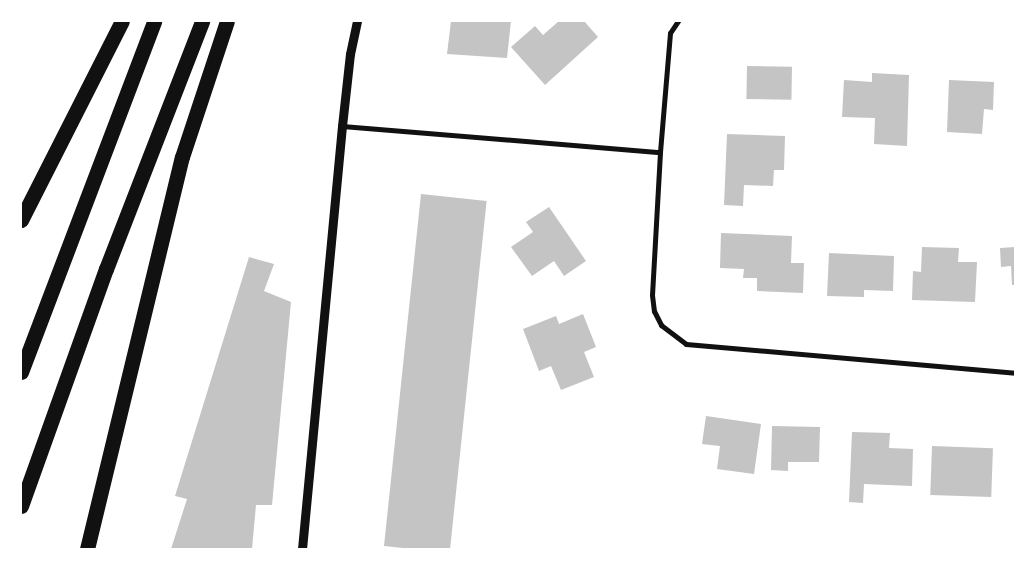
<!DOCTYPE html>
<style>
body{margin:0}
#map{position:relative;width:1036px;height:570px;overflow:hidden;background:#fff;font-family:"Sofia Sans Condensed",sans-serif}
div>[style]{position:absolute}
[style*='--x']{left:calc(var(--x)*1px);top:calc(var(--y)*1px);width:calc(var(--w)*1px);rotate:calc(var(--a)*1deg)}
.building>*{inset:0;background:#c4c4c4;transform-origin:0 0}
.minor>*{height:5px;margin:-2.5px;padding:0 2.5px;transform-origin:2.5px;border-radius:2.5px;background:#111}
.tertiary>*{height:9px;margin:-4.5px;padding:0 4.5px;transform-origin:4.5px;border-radius:4.5px;background:#111}
.motorway>*{height:15px;margin:-7.5px;padding:0 7.5px;transform-origin:7.5px;border-radius:7.5px;background:#111}
span{translate:-50% -50%;white-space:nowrap;text-align:center;line-height:1.15;-webkit-text-stroke:4px #fff;paint-order:stroke}
.frame{position:absolute;inset:0;border:22px solid #fff;pointer-events:none}
</style>
<div id="map">
<div class="building">
<div style="clip-path:polygon(451px 21px,511px 21px,507px 58px,447px 54px)"></div>
<div style="clip-path:polygon(559px 21px,584px 21px,598px 37px,545px 85px,511px 47px,535px 26px,543px 35px)"></div>
<div style="left:747px;top:66px;width:45px;height:33px;rotate:1deg"></div>
<div style="clip-path:polygon(872px 73px,909px 75px,907px 146px,874px 144px,875px 118px,842px 117px,844px 80px,872px 82px)"></div>
<div style="clip-path:polygon(949px 80px,994px 82px,993px 110px,984px 109px,982px 134px,947px 132px)"></div>
<div style="clip-path:polygon(727px 134px,785px 136px,784px 170px,774px 170px,773px 186px,744px 185px,743px 206px,724px 205px)"></div>
<div style="left:421px;top:194px;width:66px;height:354px;rotate:6deg"></div>
<div style="clip-path:polygon(549px 207px,586px 261px,564px 276px,554px 261px,532px 276px,511px 247px,533px 232px,526px 222px)"></div>
<div style="clip-path:polygon(721px 233px,792px 236px,791px 263px,804px 263px,803px 293px,757px 291px,757px 278px,743px 278px,744px 269px,720px 268px)"></div>
<div style="clip-path:polygon(922px 247px,959px 248px,958px 262px,977px 262px,975px 302px,912px 300px,913px 271px,921px 272px)"></div>
<div style="clip-path:polygon(1015px 247px,1015px 285px,1012px 285px,1011px 266px,1001px 267px,1000px 248px)"></div>
<div style="clip-path:polygon(829px 253px,894px 256px,893px 291px,864px 290px,864px 297px,827px 296px)"></div>
<div style="clip-path:polygon(249px 257px,274px 264px,264px 291px,291px 302px,272px 505px,256px 505px,252px 549px,171px 549px,187px 499px,175px 496px)"></div>
<div style="clip-path:polygon(583px 314px,596px 347px,584px 352px,594px 377px,561px 390px,551px 366px,539px 371px,523px 329px,556px 316px,559px 324px)"></div>
<div style="clip-path:polygon(706px 416px,761px 424px,754px 474px,717px 469px,720px 446px,702px 444px)"></div>
<div style="clip-path:polygon(772px 426px,820px 427px,819px 462px,788px 462px,788px 471px,771px 470px)"></div>
<div style="clip-path:polygon(852px 432px,890px 433px,889px 448px,913px 449px,912px 486px,864px 484px,863px 503px,849px 502px)"></div>
<div style="left:932px;top:446px;width:61px;height:49px;rotate:2deg"></div>
</div>
<div class="minor">
<div style="--x:678;--y:21;--w:14;--a:124"></div>
<div style="--x:670;--y:33;--w:119;--a:94.8"></div>
<div style="--x:660;--y:152;--w:143;--a:93.2"></div>
<div style="--x:652;--y:295;--w:16;--a:83"></div>
<div style="--x:654;--y:311;--w:16;--a:63"></div>
<div style="--x:661;--y:325;--w:31;--a:37"></div>
<div style="--x:686;--y:344;--w:330;--a:5"></div>
<div style="--x:342;--y:126;--w:319;--a:4.7"></div>
</div>
<div class="tertiary">
<div style="--x:302;--y:549;--w:425;--a:-84.6"></div>
<div style="--x:342;--y:126;--w:72;--a:-83.7"></div>
<div style="--x:350;--y:54;--w:34;--a:-78"></div>
</div>
<div class="motorway">
<div style="--x:21;--y:220;--w:223;--a:-63.1"></div>
<div style="--x:21;--y:372;--w:375;--a:-69.2"></div>
<div style="--x:21;--y:506;--w:252;--a:-70.3"></div>
<div style="--x:106;--y:269;--w:266;--a:-68.8"></div>
<div style="--x:87;--y:549;--w:403;--a:-76.4"></div>
<div style="--x:182;--y:157;--w:143;--a:-71.7"></div>
</div>
<div class="frame"></div>
</div>
